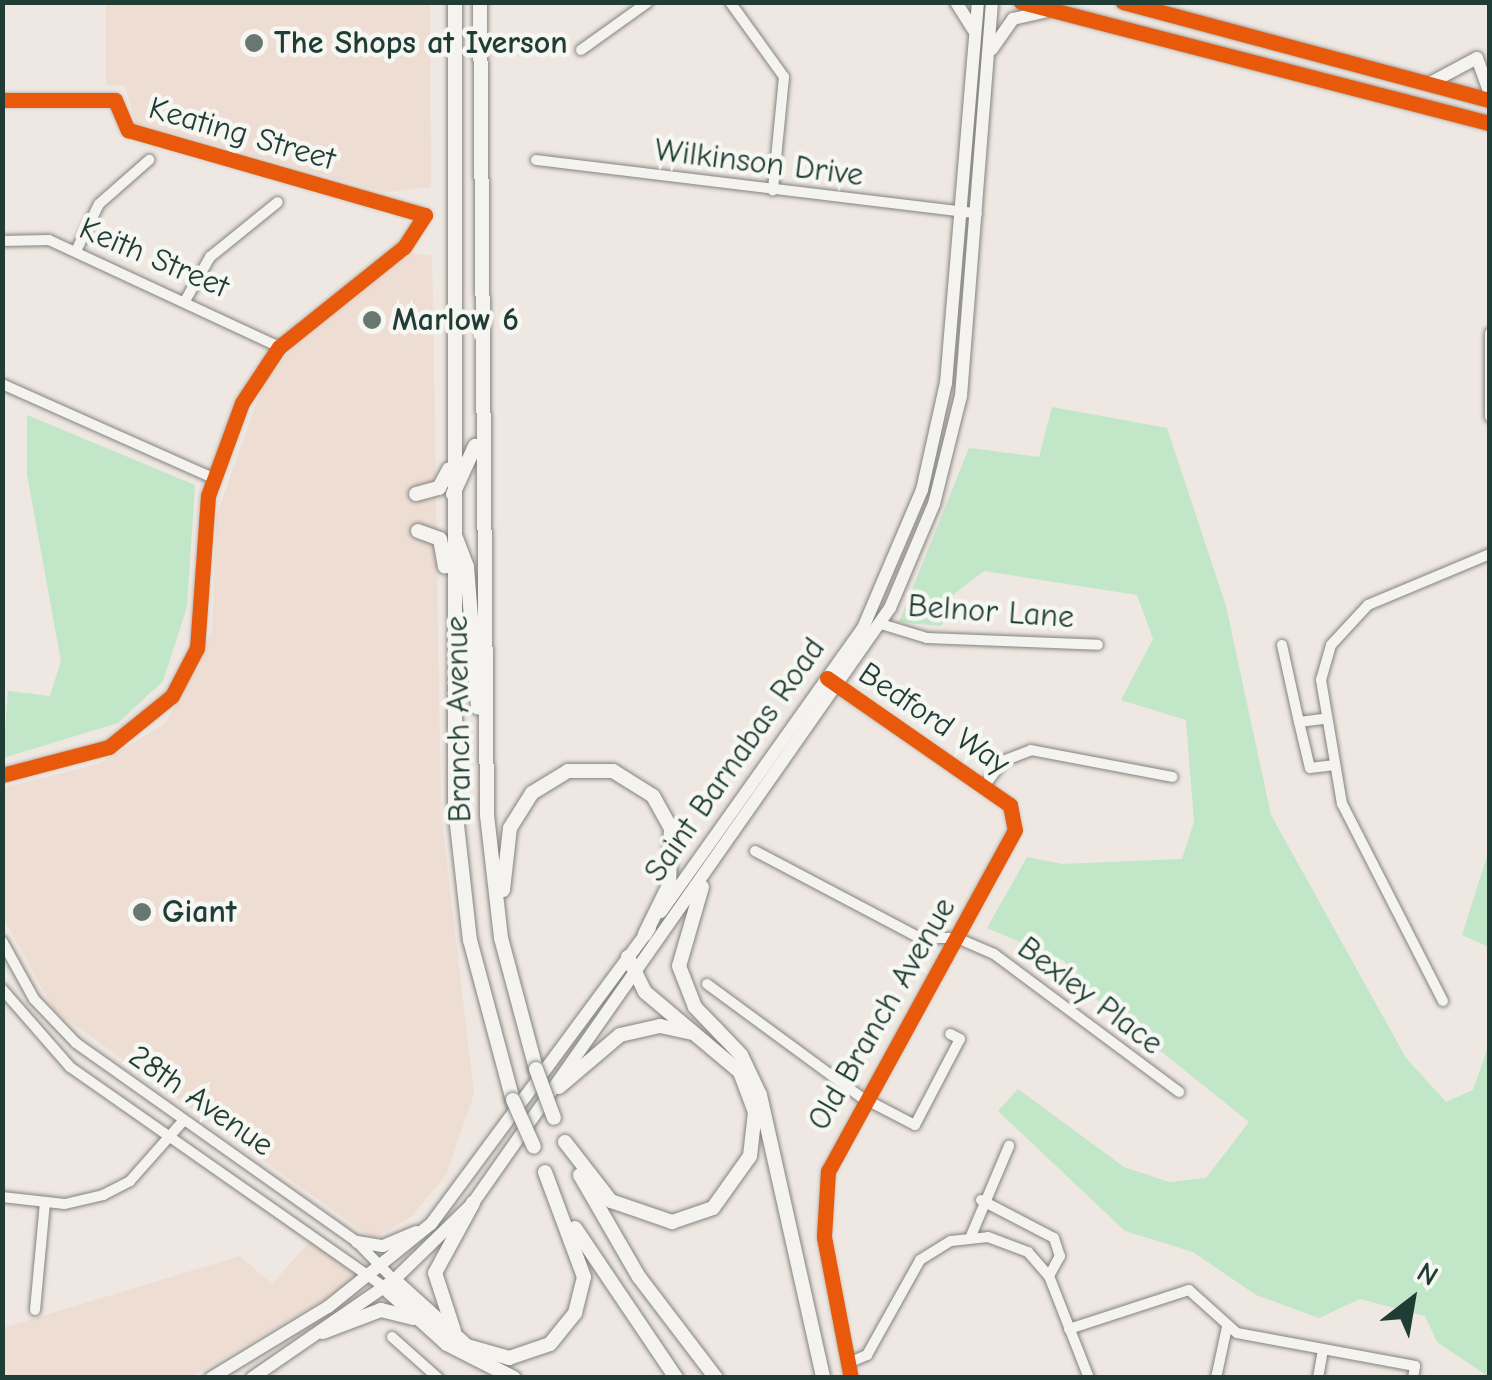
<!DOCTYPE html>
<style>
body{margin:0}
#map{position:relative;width:1492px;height:1380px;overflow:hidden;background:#efe7e1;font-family:"Comic Neue",sans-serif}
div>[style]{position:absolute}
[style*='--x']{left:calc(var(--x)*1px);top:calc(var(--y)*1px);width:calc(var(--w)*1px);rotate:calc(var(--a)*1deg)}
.built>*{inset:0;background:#eeddd2}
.green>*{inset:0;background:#c1e6c8}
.roads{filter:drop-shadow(0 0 2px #828480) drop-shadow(0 0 2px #828480)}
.minor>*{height:10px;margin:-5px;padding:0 5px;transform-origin:5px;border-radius:5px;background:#f4f3f0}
.major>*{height:12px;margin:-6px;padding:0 6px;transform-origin:6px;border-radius:6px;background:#f4f3f0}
.highway>*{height:14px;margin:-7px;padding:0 7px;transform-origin:7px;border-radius:7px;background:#f4f3f0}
.bridges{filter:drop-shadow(0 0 2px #828480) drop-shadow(0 0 2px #828480)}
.highway-bridge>*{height:14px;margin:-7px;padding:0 7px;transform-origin:7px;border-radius:7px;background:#f4f3f0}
.cycleway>*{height:15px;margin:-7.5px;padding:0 7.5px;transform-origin:7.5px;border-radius:7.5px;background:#e8590c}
.dots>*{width:28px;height:28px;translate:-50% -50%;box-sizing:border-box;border:5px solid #f6f6f2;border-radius:50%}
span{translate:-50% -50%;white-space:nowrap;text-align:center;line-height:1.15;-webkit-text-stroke:9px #f6f6f2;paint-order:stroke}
.poi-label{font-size:32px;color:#1f3d34;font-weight:700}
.left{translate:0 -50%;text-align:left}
.street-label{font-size:32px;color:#1f3d34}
.frame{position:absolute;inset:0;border:5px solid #1f3d34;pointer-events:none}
.north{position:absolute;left:1362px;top:1250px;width:100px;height:100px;-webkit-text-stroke:8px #f6f6f2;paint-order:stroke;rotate:31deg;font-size:28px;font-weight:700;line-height:40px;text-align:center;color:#1f3d34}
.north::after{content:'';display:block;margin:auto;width:35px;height:45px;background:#1f3d34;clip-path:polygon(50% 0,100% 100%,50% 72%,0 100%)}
</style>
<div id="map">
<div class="built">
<div style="clip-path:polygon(106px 3px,430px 3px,431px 187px,384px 192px,136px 123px,125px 86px,106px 85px)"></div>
<div style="clip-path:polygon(410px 253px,432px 256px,441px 813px,474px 1094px,446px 1175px,411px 1217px,373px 1239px,54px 1010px,3px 917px,2px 788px,98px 764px,166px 723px,212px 631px,216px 517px,262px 387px,295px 343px)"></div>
<div style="clip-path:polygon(312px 1239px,362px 1277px,191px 1377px,3px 1378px,3px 1328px,240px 1256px,272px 1284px)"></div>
</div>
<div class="green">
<div style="clip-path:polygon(1052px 407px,1167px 428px,1226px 606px,1271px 815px,1406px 1058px,1446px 1102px,1473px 1090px,1489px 1044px,1489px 1377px,1437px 1342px,1425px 1316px,1360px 1299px,1319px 1318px,1256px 1295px,1193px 1252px,1125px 1231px,998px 1111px,1018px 1089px,1124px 1167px,1169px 1182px,1206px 1178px,1249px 1122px,1092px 996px,1063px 960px,987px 928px,1027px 857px,1062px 864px,1182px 859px,1194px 822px,1186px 720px,1121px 700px,1153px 639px,1137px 595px,984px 571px,955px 593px,941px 626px,899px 622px,969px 448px,1039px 457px)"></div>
<div style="clip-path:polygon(27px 415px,195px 485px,187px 607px,163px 681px,118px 723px,3px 758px,8px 691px,50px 696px,61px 661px,27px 474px)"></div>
<div style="clip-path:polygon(1489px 850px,1489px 947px,1462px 935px)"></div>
</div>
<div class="roads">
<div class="minor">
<div style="--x:730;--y:2;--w:92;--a:54.2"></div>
<div style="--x:784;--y:77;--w:114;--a:95.6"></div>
<div style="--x:581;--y:50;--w:82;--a:-35.6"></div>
<div style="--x:2;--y:100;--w:113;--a:0"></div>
<div style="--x:115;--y:100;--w:33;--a:67"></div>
<div style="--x:128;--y:130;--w:309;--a:16"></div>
<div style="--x:425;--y:215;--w:38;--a:123"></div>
<div style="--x:404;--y:247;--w:160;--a:141.3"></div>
<div style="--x:279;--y:347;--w:67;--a:123.5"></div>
<div style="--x:242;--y:403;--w:99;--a:110.1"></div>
<div style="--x:208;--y:496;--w:152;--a:94.1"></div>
<div style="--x:197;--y:648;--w:54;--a:117.5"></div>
<div style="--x:172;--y:696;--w:81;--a:141"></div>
<div style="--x:109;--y:747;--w:111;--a:165.3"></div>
<div style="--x:536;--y:160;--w:444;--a:6.9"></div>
<div style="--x:2;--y:241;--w:47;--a:-1.2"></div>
<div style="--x:49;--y:240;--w:254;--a:24.9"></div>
<div style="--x:76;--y:251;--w:52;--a:-63.9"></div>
<div style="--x:99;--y:204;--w:67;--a:-41.3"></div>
<div style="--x:185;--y:301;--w:51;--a:-60.4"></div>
<div style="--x:210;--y:257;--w:87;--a:-39"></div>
<div style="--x:1490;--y:333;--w:84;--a:90"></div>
<div style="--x:2;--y:384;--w:231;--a:24"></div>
<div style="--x:881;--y:624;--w:48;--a:16.9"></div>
<div style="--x:927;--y:638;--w:171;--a:2.3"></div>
<div style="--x:1282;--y:645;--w:79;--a:77.6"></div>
<div style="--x:1299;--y:722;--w:24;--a:-7"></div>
<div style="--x:830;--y:681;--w:219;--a:34.6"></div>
<div style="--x:1010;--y:805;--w:25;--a:79"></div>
<div style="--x:1015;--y:830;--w:389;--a:118.7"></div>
<div style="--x:828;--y:1171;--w:66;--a:93.5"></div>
<div style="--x:824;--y:1237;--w:144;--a:79.2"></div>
<div style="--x:1299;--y:722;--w:47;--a:76.6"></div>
<div style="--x:1310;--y:768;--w:23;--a:-7"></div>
<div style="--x:985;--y:785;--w:30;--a:-53"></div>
<div style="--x:1003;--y:761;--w:30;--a:-21"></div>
<div style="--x:1031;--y:750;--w:144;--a:10.8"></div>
<div style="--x:755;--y:851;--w:187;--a:27.8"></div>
<div style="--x:920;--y:938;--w:37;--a:0"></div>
<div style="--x:957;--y:938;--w:40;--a:23.4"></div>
<div style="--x:994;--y:954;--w:231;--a:36.7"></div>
<div style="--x:2;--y:941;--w:66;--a:61.1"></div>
<div style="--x:34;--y:999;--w:61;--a:46.3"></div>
<div style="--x:76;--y:1043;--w:344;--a:35.3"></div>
<div style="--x:357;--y:1242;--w:53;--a:45.8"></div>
<div style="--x:707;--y:984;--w:191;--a:36.3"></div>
<div style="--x:861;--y:1097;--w:61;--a:27.4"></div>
<div style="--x:915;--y:1125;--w:97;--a:-62.4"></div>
<div style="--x:960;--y:1039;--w:11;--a:-153"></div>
<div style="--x:2;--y:989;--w:103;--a:48.9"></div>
<div style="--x:70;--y:1067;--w:383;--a:35"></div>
<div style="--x:1443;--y:1001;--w:221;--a:-117.1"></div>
<div style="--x:1342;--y:804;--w:126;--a:-99.6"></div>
<div style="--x:1321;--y:680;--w:36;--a:-74"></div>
<div style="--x:1331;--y:645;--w:54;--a:-47.2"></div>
<div style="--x:1368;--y:605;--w:132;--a:-22.7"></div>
<div style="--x:2;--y:1197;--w:63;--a:6.3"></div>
<div style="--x:65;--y:1204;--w:39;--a:-13"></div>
<div style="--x:103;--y:1195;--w:30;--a:-27"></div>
<div style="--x:130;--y:1181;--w:81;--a:-48.5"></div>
<div style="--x:981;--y:1200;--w:82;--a:27.5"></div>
<div style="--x:1054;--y:1238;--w:19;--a:72"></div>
<div style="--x:1060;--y:1256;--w:23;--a:119"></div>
<div style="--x:971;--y:1236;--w:98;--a:-67.1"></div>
<div style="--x:35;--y:1310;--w:107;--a:-84.7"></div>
<div style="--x:1069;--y:1329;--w:126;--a:-18"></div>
<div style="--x:1189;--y:1290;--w:64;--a:41.9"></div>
<div style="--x:1237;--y:1333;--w:181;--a:10.5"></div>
<div style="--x:1415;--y:1366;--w:12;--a:99"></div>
<div style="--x:392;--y:1337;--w:62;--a:41.7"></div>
<div style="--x:848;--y:1363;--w:21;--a:-23"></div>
<div style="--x:867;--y:1355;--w:109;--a:-60.8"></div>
<div style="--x:920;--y:1260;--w:36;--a:-32"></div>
<div style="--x:951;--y:1241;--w:37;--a:-6"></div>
<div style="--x:988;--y:1237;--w:43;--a:20.6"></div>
<div style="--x:1028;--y:1252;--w:32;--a:49"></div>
<div style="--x:1049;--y:1276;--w:110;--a:68.6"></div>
<div style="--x:1216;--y:1378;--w:52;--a:-77.8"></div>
<div style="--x:1318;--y:1378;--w:29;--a:-80"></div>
</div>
<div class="major">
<div style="--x:956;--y:2;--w:32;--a:58"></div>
<div style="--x:1021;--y:2;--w:484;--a:14.5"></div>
<div style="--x:1123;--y:2;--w:380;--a:15"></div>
<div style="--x:992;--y:49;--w:37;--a:-55"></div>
<div style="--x:1013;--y:19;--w:37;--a:-13"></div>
<div style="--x:1430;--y:83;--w:53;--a:-28"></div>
<div style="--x:1477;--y:58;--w:38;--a:70"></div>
<div style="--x:661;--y:912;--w:349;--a:-54.6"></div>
<div style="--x:863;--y:628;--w:150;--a:-66.9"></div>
<div style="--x:922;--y:490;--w:110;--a:-77.4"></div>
<div style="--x:946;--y:383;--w:382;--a:-85.2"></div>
<div style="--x:357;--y:1242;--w:26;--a:9"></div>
<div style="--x:383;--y:1246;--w:36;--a:-23"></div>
<div style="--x:211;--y:1378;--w:137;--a:-31.3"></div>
<div style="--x:328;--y:1307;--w:132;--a:-38.9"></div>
<div style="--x:431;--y:1224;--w:368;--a:-53.5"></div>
<div style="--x:252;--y:1378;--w:173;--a:-34.6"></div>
<div style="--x:394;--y:1280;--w:110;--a:-44.3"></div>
<div style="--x:473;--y:1203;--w:727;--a:-54.98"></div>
<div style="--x:890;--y:608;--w:113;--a:-67.1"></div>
<div style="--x:934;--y:504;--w:111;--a:-76"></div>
<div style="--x:961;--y:396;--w:395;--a:-85.5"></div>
</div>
<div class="highway">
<div style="--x:455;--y:2;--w:805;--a:90"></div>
<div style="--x:455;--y:807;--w:134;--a:83.6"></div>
<div style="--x:470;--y:940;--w:166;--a:75"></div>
<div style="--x:480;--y:2;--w:813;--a:89.51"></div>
<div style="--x:487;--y:815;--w:124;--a:83.5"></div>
<div style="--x:501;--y:938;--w:136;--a:75"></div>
<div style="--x:416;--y:494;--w:24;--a:-15"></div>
<div style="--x:439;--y:488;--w:21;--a:-62"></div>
<div style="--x:453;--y:494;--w:53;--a:-65.4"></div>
<div style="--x:418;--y:531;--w:23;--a:20"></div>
<div style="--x:440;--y:539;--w:28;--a:80"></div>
<div style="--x:456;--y:538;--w:31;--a:69"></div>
<div style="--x:467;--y:567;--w:141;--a:85.5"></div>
<div style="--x:702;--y:887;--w:82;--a:106.2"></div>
<div style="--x:679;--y:966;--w:44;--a:68.7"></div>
<div style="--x:695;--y:1007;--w:66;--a:46.2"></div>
<div style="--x:741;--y:1055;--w:44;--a:64.6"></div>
<div style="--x:760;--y:1095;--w:290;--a:77.4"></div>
<div style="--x:503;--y:890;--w:62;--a:-83.6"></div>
<div style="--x:510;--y:828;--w:41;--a:-57.8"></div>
<div style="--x:532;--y:793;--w:42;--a:-31.4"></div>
<div style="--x:568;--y:771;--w:45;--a:0"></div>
<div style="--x:613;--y:771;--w:47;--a:32"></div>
<div style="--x:653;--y:796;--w:38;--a:61"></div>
<div style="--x:671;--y:829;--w:56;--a:92"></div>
<div style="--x:669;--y:885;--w:55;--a:116.1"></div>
<div style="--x:559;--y:1087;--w:80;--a:-40.4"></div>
<div style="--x:620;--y:1035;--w:41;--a:-12.7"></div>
<div style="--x:660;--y:1026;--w:33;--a:12"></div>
<div style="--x:565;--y:1142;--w:75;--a:52.1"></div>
<div style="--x:611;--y:1201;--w:65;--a:19"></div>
<div style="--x:672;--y:1222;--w:43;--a:-18.9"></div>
<div style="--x:713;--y:1208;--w:64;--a:-54.6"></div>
<div style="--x:750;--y:1156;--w:44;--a:-83.5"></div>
<div style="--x:755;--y:1112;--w:43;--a:-110.6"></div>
<div style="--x:740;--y:1072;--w:124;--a:-139.9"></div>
<div style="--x:645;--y:992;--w:39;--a:-116"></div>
<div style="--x:580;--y:1175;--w:118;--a:60"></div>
<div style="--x:639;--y:1277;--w:127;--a:52.7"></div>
<div style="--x:575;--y:1228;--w:181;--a:56"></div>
<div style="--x:394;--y:1280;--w:98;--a:42.1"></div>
<div style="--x:467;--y:1346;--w:44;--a:15.9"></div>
<div style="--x:509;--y:1358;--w:43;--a:-18.9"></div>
<div style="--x:550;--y:1344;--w:40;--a:-51"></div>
<div style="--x:575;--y:1313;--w:37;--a:-76"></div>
<div style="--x:584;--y:1277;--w:112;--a:-110.4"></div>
<div style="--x:384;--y:1287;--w:85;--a:42.1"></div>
<div style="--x:447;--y:1344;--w:75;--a:26.9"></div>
<div style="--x:454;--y:1331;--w:61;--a:-108.1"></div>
<div style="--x:435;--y:1273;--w:80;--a:-61.5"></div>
<div style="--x:323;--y:1332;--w:62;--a:-20.8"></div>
<div style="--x:381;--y:1310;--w:33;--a:14"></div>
</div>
</div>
<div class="bridges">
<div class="highway-bridge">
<div style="--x:536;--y:1069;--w:52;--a:69.8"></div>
<div style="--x:513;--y:1100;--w:51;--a:65.9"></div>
</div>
</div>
<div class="cycleway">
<div style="--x:1021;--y:2;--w:484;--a:14.5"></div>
<div style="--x:1123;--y:2;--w:380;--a:15"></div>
<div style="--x:2;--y:100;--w:113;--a:0"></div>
<div style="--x:115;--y:100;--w:33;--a:67"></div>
<div style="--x:128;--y:130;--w:309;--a:16"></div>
<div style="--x:425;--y:215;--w:38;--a:123"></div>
<div style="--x:404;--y:247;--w:160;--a:141.3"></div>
<div style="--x:279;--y:347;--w:67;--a:123.5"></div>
<div style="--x:242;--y:403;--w:99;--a:110.1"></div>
<div style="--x:208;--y:496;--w:152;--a:94.1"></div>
<div style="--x:197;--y:648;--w:54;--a:117.5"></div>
<div style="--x:172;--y:696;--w:81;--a:141"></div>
<div style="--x:109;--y:747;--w:111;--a:165.3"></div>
<div style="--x:827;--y:678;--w:223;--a:34.8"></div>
<div style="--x:1010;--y:805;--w:25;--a:79"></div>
<div style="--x:1015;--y:830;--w:389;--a:118.7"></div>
<div style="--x:828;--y:1171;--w:66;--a:93.5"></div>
<div style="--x:824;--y:1237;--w:144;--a:79.2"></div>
</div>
<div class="dots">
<div style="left:254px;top:43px;background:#687871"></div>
<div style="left:372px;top:320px;background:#687871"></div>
<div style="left:142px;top:912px;background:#687871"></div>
</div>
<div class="poi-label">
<span class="left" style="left:274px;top:43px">The Shops at Iverson</span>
<span class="left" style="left:392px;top:320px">Marlow 6</span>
<span class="left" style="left:162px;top:912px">Giant</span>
</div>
<div class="street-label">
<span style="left:242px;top:134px;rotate:16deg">Keating Street</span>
<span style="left:759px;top:163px;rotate:7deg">Wilkinson Drive</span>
<span style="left:154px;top:258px;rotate:23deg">Keith Street</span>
<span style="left:991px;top:612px;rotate:4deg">Belnor Lane</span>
<span style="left:459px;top:719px;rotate:-91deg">Branch Avenue</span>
<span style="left:934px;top:719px;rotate:34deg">Bedford Way</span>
<span style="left:735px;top:760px;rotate:-55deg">Saint Barnabas Road</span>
<span style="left:1090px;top:996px;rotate:37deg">Bexley Place</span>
<span style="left:882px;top:1014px;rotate:-60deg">Old Branch Avenue</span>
<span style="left:201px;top:1101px;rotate:35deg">28th Avenue</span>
</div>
<div class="frame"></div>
<div class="north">N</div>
</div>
